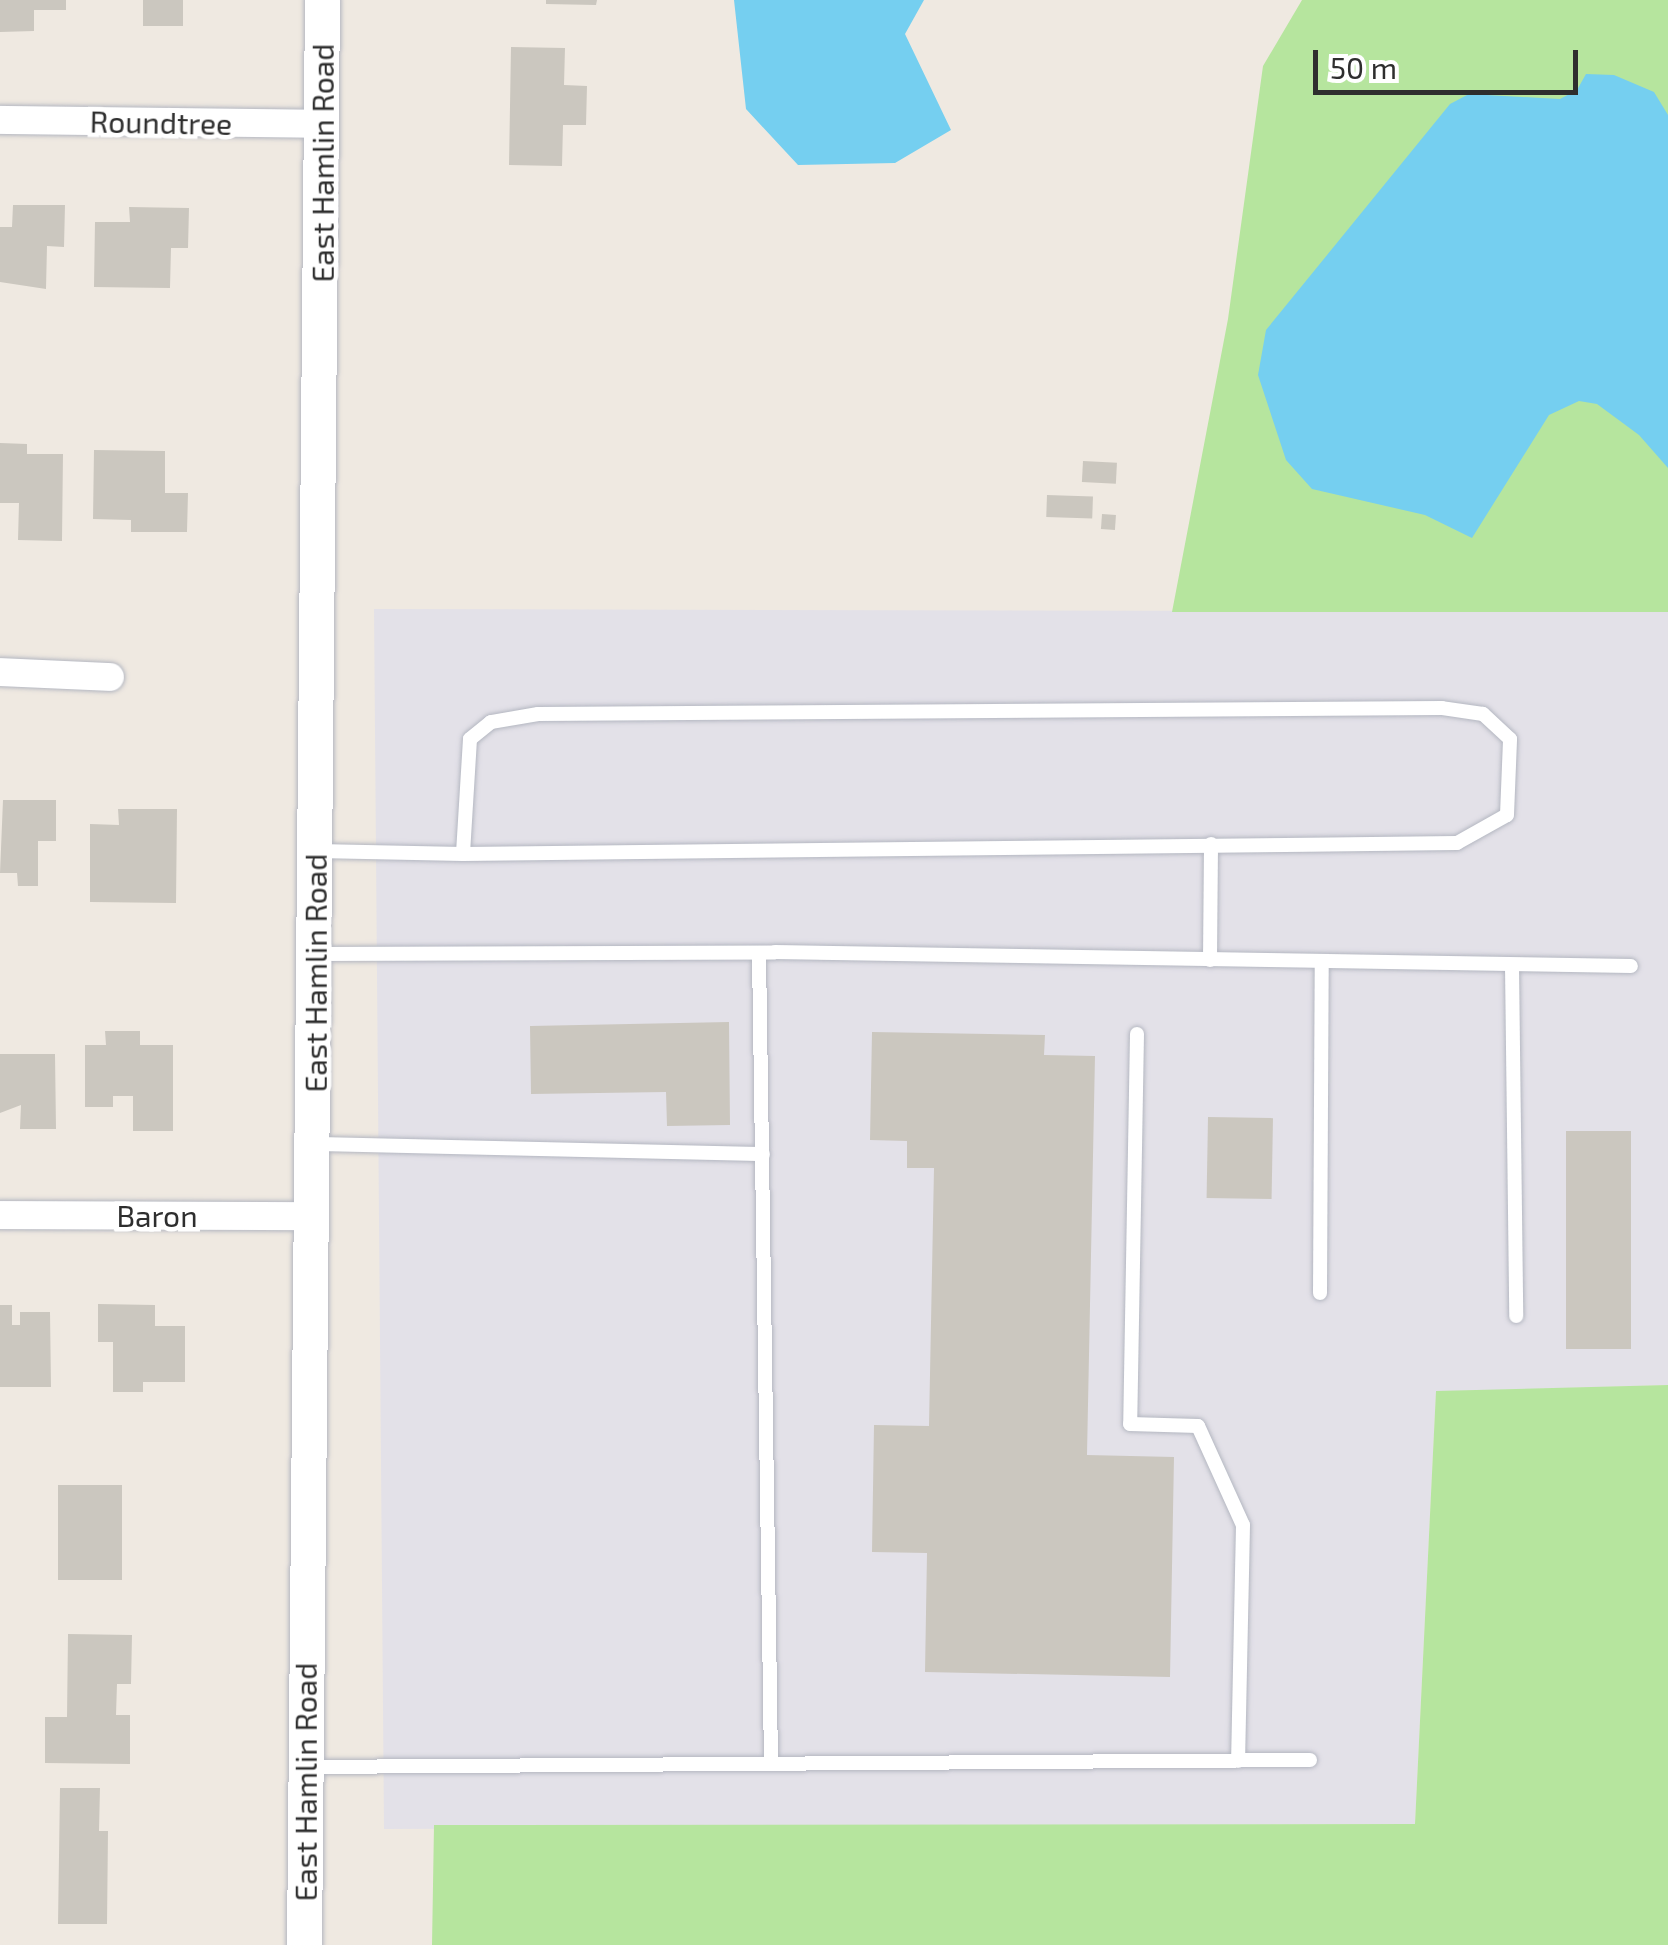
<!DOCTYPE html>
<style>
body{margin:0}
#map{position:relative;width:1668px;height:1945px;overflow:hidden;background:#efe9e1;font-family:"Exo 2",sans-serif}
div>[style]{position:absolute}
[style*='--x']{left:calc(var(--x)*1px);top:calc(var(--y)*1px);width:calc(var(--w)*1px);rotate:calc(var(--a)*1deg)}
.industrial>*{inset:0;background:#e3e1e8}
.green>*{inset:0;background:#b6e59e}
.water>*{inset:0;background:#75cff0}
.building>*{inset:0;background:#cbc7bf;transform-origin:0 0}
.roads{filter:drop-shadow(0 0 2px #b4b7c1) drop-shadow(0 0 2px #b4b7c1)}
.service>*{height:14px;margin:-7px;padding:0 7px;transform-origin:7px;border-radius:7px;background:#fff}
.minor>*{height:28px;margin:-14px;padding:0 14px;transform-origin:14px;border-radius:14px;background:#fff}
.tertiary>*{height:35px;margin:-17.5px;padding:0 17.5px;transform-origin:17.5px;border-radius:17.5px;background:#fff}
span{translate:-50% -50%;white-space:nowrap;text-align:center;line-height:1.15;-webkit-text-stroke:9px #fff;paint-order:stroke}
.street-label{font-size:30px;color:#2e2e2e}
.scale{position:absolute;left:1313px;top:50px;width:265px;height:45px;box-sizing:border-box;border:5px solid #2e2e2e;border-top:0;padding-left:12px;font-size:30px;line-height:35px;white-space:nowrap;color:#2e2e2e;-webkit-text-stroke:8px #fff;paint-order:stroke}
</style>
<div id="map">
<div class="industrial">
<div style="clip-path:polygon(374px 609px,1668px 612px,1668px 1385px,1436px 1392px,1415px 1824px,384px 1829px)"></div>
</div>
<div class="green">
<div style="clip-path:polygon(1302px 0,1668px 0,1668px 612px,1172px 612px,1228px 319px,1263px 66px)"></div>
<div style="clip-path:polygon(1668px 1385px,1668px 1945px,432px 1945px,434px 1825px,1415px 1824px,1436px 1391px)"></div>
</div>
<div class="water">
<div style="clip-path:polygon(734px 0,924px 0,905px 34px,951px 130px,895px 163px,798px 165px,746px 109px)"></div>
<div style="clip-path:polygon(1586px 74px,1614px 75px,1654px 92px,1668px 115px,1668px 468px,1639px 435px,1597px 404px,1579px 401px,1549px 415px,1472px 538px,1425px 515px,1312px 489px,1286px 460px,1258px 375px,1266px 330px,1450px 104px,1469px 94px,1560px 99px,1577px 90px)"></div>
</div>
<div class="building">
<div style="clip-path:polygon(0 0,66px 0,66px 10px,34px 10px,34px 31px,0 32px)"></div>
<div style="left:143px;top:0;width:40px;height:26px"></div>
<div style="clip-path:polygon(546px 0,597px 0,596px 5px,546px 4px)"></div>
<div style="clip-path:polygon(511px 47px,565px 48px,564px 85px,587px 86px,586px 125px,563px 125px,562px 166px,509px 165px)"></div>
<div style="clip-path:polygon(13px 205px,65px 205px,64px 247px,47px 246px,46px 289px,0 282px,0 227px,12px 227px)"></div>
<div style="clip-path:polygon(129px 207px,189px 208px,188px 248px,171px 248px,170px 288px,94px 287px,95px 222px,130px 222px)"></div>
<div style="clip-path:polygon(0 443px,27px 444px,27px 454px,63px 454px,62px 541px,18px 540px,19px 503px,0 503px)"></div>
<div style="clip-path:polygon(94px 450px,165px 451px,165px 493px,188px 493px,187px 532px,131px 532px,131px 520px,93px 519px)"></div>
<div style="left:1083px;top:461px;width:34px;height:21px;rotate:3deg"></div>
<div style="left:1047px;top:495px;width:46px;height:22px;rotate:2deg"></div>
<div style="left:1102px;top:514px;width:14px;height:15px;rotate:4deg"></div>
<div style="clip-path:polygon(3px 800px,56px 800px,56px 841px,38px 841px,38px 886px,18px 886px,17px 873px,0 873px)"></div>
<div style="clip-path:polygon(118px 809px,177px 809px,176px 903px,90px 902px,90px 824px,119px 825px)"></div>
<div style="clip-path:polygon(729px 1022px,730px 1125px,667px 1126px,666px 1092px,531px 1094px,530px 1026px)"></div>
<div style="clip-path:polygon(105px 1031px,140px 1031px,140px 1045px,173px 1045px,173px 1131px,133px 1131px,133px 1096px,113px 1096px,113px 1107px,85px 1107px,85px 1045px,106px 1045px)"></div>
<div style="clip-path:polygon(872px 1032px,1045px 1035px,1044px 1055px,1095px 1056px,1087px 1455px,1174px 1457px,1170px 1677px,925px 1672px,927px 1553px,872px 1552px,874px 1425px,929px 1426px,934px 1168px,907px 1168px,907px 1141px,870px 1140px)"></div>
<div style="clip-path:polygon(0 1054px,55px 1054px,56px 1129px,20px 1129px,21px 1105px,0 1113px)"></div>
<div style="left:1208px;top:1117px;width:65px;height:81px;rotate:1deg"></div>
<div style="left:1566px;top:1131px;width:65px;height:218px"></div>
<div style="clip-path:polygon(98px 1304px,155px 1305px,155px 1326px,185px 1326px,185px 1382px,143px 1382px,143px 1392px,113px 1392px,113px 1342px,98px 1342px)"></div>
<div style="clip-path:polygon(0 1305px,12px 1305px,12px 1325px,20px 1325px,20px 1312px,50px 1312px,51px 1387px,0 1387px)"></div>
<div style="left:58px;top:1485px;width:64px;height:95px"></div>
<div style="clip-path:polygon(68px 1634px,132px 1635px,131px 1684px,117px 1684px,116px 1715px,130px 1715px,130px 1764px,45px 1763px,45px 1717px,67px 1717px)"></div>
<div style="clip-path:polygon(60px 1788px,100px 1788px,99px 1831px,108px 1831px,107px 1924px,58px 1924px)"></div>
</div>
<div class="roads">
<div class="service">
<div style="--x:317;--y:851;--w:146;--a:1.2"></div>
<div style="--x:463;--y:854;--w:994;--a:-0.63"></div>
<div style="--x:1457;--y:843;--w:57;--a:-29.2"></div>
<div style="--x:1507;--y:815;--w:76;--a:-87.7"></div>
<div style="--x:1510;--y:739;--w:37;--a:-137"></div>
<div style="--x:1483;--y:714;--w:41;--a:-171.7"></div>
<div style="--x:1442;--y:708;--w:904;--a:179.62"></div>
<div style="--x:538;--y:714;--w:48;--a:170.3"></div>
<div style="--x:491;--y:722;--w:27;--a:141"></div>
<div style="--x:470;--y:739;--w:115;--a:93.5"></div>
<div style="--x:759;--y:953;--w:811;--a:89.15"></div>
<div style="--x:316;--y:954;--w:459;--a:-0.2"></div>
<div style="--x:775;--y:952;--w:856;--a:0.94"></div>
<div style="--x:1210;--y:960;--w:116;--a:-89.5"></div>
<div style="--x:1512;--y:966;--w:350;--a:89.3"></div>
<div style="--x:1137;--y:1034;--w:390;--a:91"></div>
<div style="--x:1130;--y:1424;--w:68;--a:1.7"></div>
<div style="--x:1198;--y:1426;--w:109;--a:65.6"></div>
<div style="--x:1243;--y:1525;--w:236;--a:91.2"></div>
<div style="--x:315;--y:1144;--w:448;--a:1.3"></div>
<div style="--x:1320;--y:1293;--w:331;--a:-89.7"></div>
<div style="--x:306;--y:1767;--w:1004;--a:-0.4"></div>
</div>
<div class="minor">
<div style="--x:0;--y:120;--w:322;--a:0.7"></div>
<div style="--x:0;--y:672;--w:110;--a:2.6"></div>
<div style="--x:0;--y:1215;--w:313;--a:0.2"></div>
</div>
<div class="tertiary">
<div style="--x:304;--y:1945;--w:1945;--a:-89.47"></div>
</div>
</div>
<div class="street-label">
<span style="left:161px;top:122px;rotate:1deg">Roundtree</span>
<span style="left:322px;top:163px;rotate:-90deg">East Hamlin Road</span>
<span style="left:315px;top:973px;rotate:-90deg">East Hamlin Road</span>
<span style="left:157px;top:1215px">Baron</span>
<span style="left:305px;top:1782px;rotate:-90deg">East Hamlin Road</span>
</div>
<div class="scale">50 m</div>
</div>
